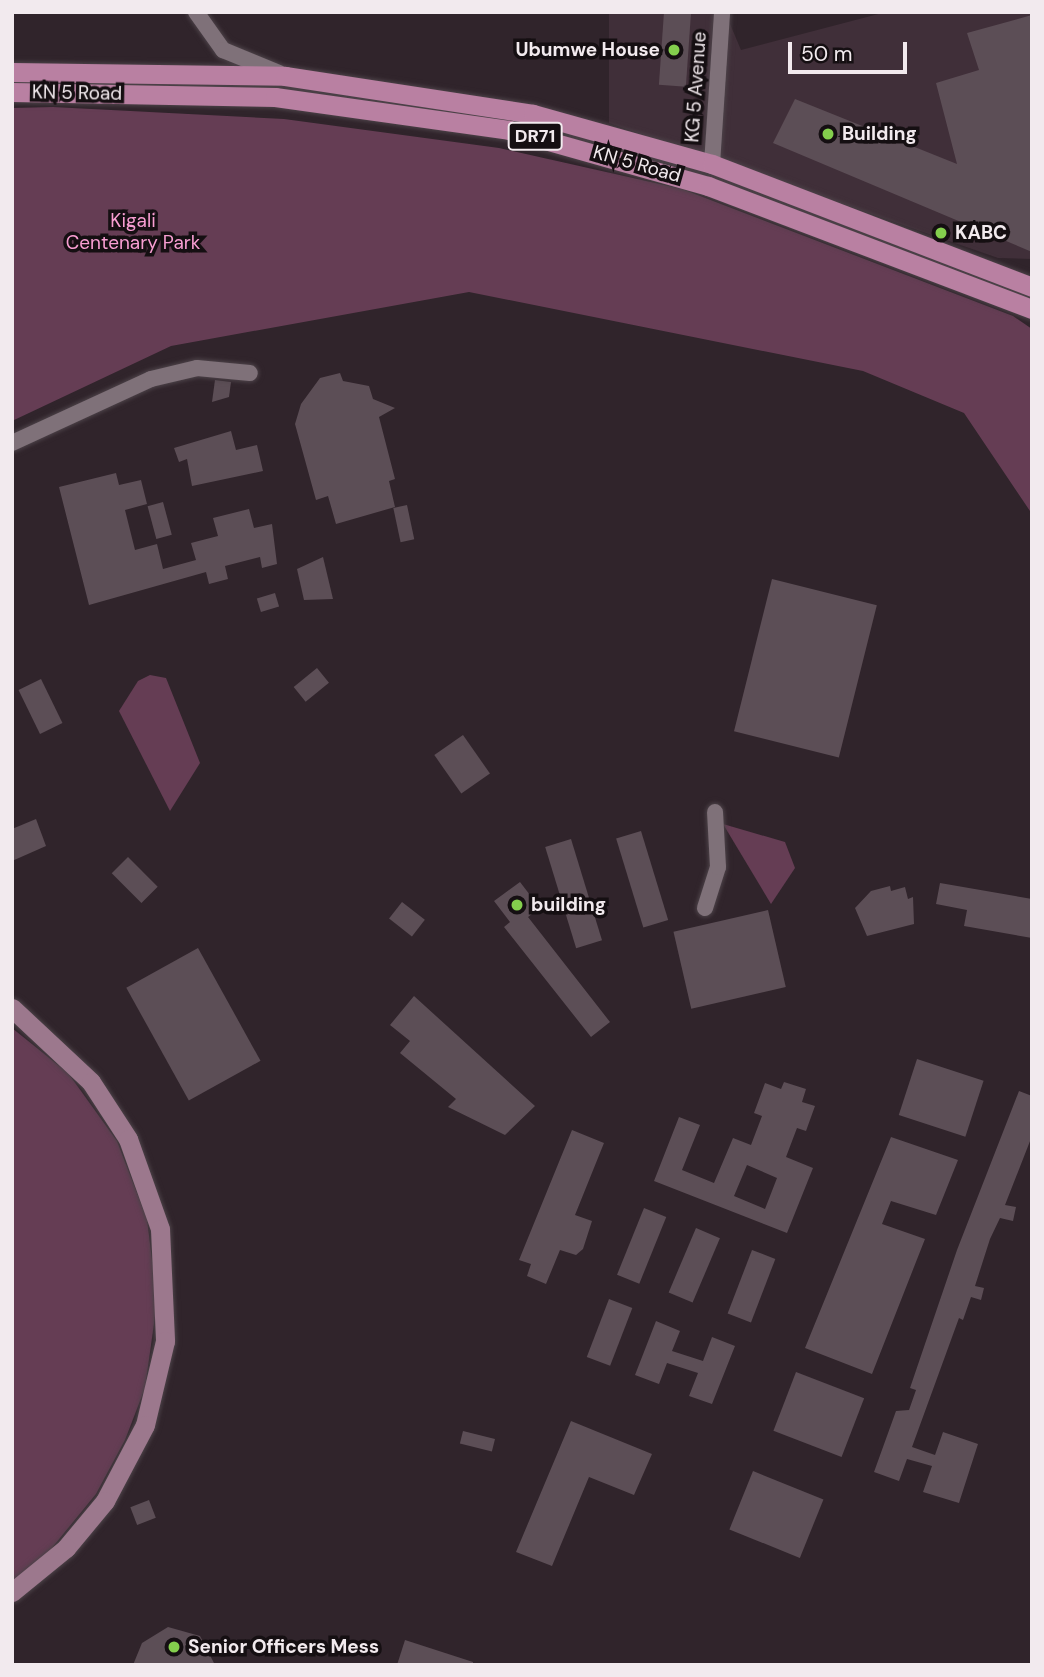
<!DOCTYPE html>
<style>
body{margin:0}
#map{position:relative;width:1044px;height:1677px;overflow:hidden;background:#30242b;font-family:"DM Sans",sans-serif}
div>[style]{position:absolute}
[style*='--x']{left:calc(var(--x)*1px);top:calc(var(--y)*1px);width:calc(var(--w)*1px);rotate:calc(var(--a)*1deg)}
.built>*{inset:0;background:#402f39}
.green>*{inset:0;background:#653d54}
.building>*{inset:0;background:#5c4e56;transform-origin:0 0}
.roads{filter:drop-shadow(0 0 2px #4c4248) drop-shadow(0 0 2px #4c4248)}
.minor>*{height:16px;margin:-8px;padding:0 8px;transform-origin:8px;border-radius:8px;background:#7f7179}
.secondary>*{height:19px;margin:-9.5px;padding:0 9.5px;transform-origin:9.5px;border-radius:9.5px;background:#9c788d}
.primary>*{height:19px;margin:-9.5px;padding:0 9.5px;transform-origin:9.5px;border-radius:9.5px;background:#b980a2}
.dots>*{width:19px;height:19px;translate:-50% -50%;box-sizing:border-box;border:4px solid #150f12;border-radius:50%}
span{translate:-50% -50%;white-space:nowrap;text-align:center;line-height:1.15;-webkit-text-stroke:7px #150f12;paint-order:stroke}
.shield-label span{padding:2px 5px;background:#150f12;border:2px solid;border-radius:5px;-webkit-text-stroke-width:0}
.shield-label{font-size:18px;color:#f2eaee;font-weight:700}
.poi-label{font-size:19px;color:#f2eaee;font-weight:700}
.right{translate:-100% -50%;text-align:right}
.left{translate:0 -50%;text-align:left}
.street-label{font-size:19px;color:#f2eaee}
.park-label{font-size:19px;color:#f89ed2}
.frame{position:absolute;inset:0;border:14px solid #f2eaee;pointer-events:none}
.scale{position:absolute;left:788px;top:42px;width:119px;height:32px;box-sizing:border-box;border:4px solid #f2eaee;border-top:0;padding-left:9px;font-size:21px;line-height:24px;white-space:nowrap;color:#f2eaee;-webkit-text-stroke:5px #150f12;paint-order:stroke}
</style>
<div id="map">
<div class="built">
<div style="clip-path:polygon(609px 12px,725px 12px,741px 50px,886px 12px,1032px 12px,1032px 259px,998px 258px,609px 123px)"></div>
</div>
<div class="green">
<div style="clip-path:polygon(53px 107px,284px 119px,499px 148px,682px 189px,1013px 316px,1032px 329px,1032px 514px,964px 413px,863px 371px,469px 292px,171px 346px,12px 421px,12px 108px)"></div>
<div style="clip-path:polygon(150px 675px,166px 678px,200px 763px,170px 811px,119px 711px,138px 681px)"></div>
<div style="clip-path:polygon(723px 824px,785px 842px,795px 868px,771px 904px)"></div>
<div style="clip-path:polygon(12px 1028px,68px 1073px,117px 1141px,147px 1219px,157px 1302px,145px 1388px,125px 1440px,96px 1494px,38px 1565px,12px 1580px)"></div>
</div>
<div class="building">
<div style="left:664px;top:12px;width:27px;height:73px;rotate:4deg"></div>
<div style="clip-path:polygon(1032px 15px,1032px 252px,773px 143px,795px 99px,957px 164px,936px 83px,979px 70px,967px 33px)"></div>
<div style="clip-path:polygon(340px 373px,343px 381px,369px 386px,373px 399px,395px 408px,379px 417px,395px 479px,389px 481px,395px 507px,336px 524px,328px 496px,316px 500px,295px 424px,301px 404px,320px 378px)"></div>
<div style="clip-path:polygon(215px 380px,231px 382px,229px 397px,212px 402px)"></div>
<div style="clip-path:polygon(231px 431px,236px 450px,257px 445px,263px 471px,192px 486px,187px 459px,179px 462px,174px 448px)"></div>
<div style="clip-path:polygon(116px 473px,119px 485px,141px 480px,147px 504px,125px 510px,135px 550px,157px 544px,163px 569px,196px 560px,191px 543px,218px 536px,213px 518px,249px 509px,254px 528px,272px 524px,277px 564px,262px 568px,260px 557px,225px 566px,228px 579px,209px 584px,206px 572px,89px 605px,59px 487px)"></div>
<div style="left:163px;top:502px;width:34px;height:16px;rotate:75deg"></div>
<div style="left:407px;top:505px;width:35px;height:14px;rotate:78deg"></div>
<div style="clip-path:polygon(323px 557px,333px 599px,304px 600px,297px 569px)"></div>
<div style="left:772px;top:579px;width:108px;height:157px;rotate:14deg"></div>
<div style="left:275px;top:593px;width:14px;height:19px;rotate:73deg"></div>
<div style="left:317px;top:668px;width:19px;height:30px;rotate:51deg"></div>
<div style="left:41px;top:679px;width:49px;height:25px;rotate:64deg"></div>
<div style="left:463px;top:735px;width:47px;height:35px;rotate:55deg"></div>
<div style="clip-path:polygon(36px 819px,46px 846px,12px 861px,12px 829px)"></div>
<div style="left:641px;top:831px;width:93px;height:26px;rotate:73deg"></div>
<div style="left:571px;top:839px;width:106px;height:27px;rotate:73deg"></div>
<div style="left:128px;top:857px;width:42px;height:23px;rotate:45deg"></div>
<div style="clip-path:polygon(520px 882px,540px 908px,528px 917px,610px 1022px,591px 1037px,504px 927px,510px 922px,494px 901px)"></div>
<div style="clip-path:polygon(940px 883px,1032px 899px,1032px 938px,964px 926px,967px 910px,936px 904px)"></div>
<div style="clip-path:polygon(890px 886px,891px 891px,905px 887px,908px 899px,913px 897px,914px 924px,867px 936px,855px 908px,871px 891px)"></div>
<div style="left:402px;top:902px;width:29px;height:21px;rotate:38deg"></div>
<div style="left:768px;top:910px;width:79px;height:97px;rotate:77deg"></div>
<div style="left:198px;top:948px;width:129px;height:82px;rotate:61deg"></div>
<div style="clip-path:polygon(414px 996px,535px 1106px,505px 1135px,448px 1107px,456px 1099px,400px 1053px,410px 1041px,390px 1025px)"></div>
<div style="left:917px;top:1059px;width:70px;height:59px;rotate:18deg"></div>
<div style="clip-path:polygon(evenodd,784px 1082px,806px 1089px,802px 1102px,815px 1106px,806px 1131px,797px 1128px,786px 1157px,813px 1168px,787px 1233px,654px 1181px,679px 1117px,700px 1125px,682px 1170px,714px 1183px,733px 1138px,751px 1145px,762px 1116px,754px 1113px,765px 1083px,781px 1089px,784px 1082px,747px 1165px,777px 1178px,765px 1209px,734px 1196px,747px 1165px)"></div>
<div style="clip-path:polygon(1019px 1091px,1032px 1096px,1032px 1136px,1005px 1205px,1016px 1207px,1013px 1221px,1000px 1218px,990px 1239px,975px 1286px,984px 1288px,981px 1300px,971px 1297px,963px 1320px,959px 1318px,912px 1447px,935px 1455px,943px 1432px,978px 1444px,959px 1503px,923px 1492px,932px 1466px,907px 1459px,899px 1481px,874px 1472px,896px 1411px,909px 1410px,916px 1390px,910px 1388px,957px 1250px)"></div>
<div style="clip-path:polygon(572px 1130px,604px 1143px,575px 1215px,592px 1221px,583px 1249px,576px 1255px,560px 1250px,546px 1284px,527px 1276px,531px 1264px,519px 1260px)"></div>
<div style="clip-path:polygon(891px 1137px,958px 1160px,936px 1215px,891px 1201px,882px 1224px,925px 1239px,872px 1374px,805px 1348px)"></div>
<div style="left:644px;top:1208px;width:24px;height:72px;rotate:22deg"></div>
<div style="left:696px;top:1228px;width:26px;height:70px;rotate:23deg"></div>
<div style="left:752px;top:1250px;width:25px;height:68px;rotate:21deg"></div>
<div style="left:609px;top:1299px;width:25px;height:62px;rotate:21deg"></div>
<div style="clip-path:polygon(656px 1321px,680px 1331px,672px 1351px,703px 1361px,712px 1337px,735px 1346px,712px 1404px,689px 1396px,698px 1373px,667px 1363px,659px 1384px,635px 1375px)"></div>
<div style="left:796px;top:1372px;width:73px;height:63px;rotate:21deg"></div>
<div style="clip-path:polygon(571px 1421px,652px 1454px,634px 1495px,589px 1477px,552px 1566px,516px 1552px)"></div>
<div style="left:463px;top:1431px;width:33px;height:13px;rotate:14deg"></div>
<div style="left:753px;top:1471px;width:76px;height:63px;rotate:22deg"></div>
<div style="left:149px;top:1500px;width:19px;height:20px;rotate:69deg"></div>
<div style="clip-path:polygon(168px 1627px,200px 1636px,215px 1665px,133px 1665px,142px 1643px)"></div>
<div style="clip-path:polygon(405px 1640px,473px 1662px,473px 1665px,397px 1665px)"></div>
</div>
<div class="roads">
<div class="minor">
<div style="--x:196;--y:12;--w:47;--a:54.6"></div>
<div style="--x:223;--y:50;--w:61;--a:22.3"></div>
<div style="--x:712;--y:164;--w:152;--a:-86.2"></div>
<div style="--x:12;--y:443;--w:153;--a:-24.7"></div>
<div style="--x:151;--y:379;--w:47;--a:-13.4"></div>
<div style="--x:197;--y:368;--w:53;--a:5.4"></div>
<div style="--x:705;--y:908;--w:43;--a:-72.4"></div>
<div style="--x:718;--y:867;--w:55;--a:-93.1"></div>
</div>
<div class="secondary">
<div style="--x:12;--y:1008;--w:108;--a:43.1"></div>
<div style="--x:91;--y:1082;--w:68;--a:57"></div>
<div style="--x:128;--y:1139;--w:96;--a:70.4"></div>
<div style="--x:160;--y:1229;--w:112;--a:87.4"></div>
<div style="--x:165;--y:1341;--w:86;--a:103.4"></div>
<div style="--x:145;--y:1425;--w:86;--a:117.8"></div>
<div style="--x:105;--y:1501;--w:61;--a:129.7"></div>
<div style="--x:66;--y:1548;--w:70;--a:140.8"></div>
</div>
<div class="primary">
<div style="--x:12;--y:72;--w:273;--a:0.8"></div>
<div style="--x:285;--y:76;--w:251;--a:8.7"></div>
<div style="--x:533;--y:114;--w:186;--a:15.6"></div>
<div style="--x:712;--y:164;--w:343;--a:21"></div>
<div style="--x:12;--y:92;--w:263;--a:1.1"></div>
<div style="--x:275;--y:97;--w:236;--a:8"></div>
<div style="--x:509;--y:130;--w:207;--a:15.7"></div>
<div style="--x:708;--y:186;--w:347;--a:20.8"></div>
</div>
</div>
<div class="dots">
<div style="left:674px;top:50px;background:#84cf4d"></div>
<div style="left:828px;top:134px;background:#84cf4d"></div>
<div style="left:941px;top:233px;background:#84cf4d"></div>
<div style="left:517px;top:905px;background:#84cf4d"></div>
<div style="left:174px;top:1647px;background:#84cf4d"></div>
</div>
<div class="shield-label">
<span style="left:535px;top:136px">DR71</span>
</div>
<div class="poi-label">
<span class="right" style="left:660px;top:50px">Ubumwe House</span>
<span class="left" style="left:842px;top:134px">Building</span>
<span class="left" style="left:955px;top:233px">KABC</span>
<span class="left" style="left:531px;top:905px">building</span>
<span class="left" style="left:188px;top:1647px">Senior Officers Mess</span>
</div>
<div class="street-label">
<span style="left:696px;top:87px;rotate:-86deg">KG 5 Avenue</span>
<span style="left:77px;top:93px;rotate:1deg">KN 5 Road</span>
<span style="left:637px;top:164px;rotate:16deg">KN 5 Road</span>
</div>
<div class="park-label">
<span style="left:133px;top:232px">Kigali<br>Centenary Park</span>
</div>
<div class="frame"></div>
<div class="scale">50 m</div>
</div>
